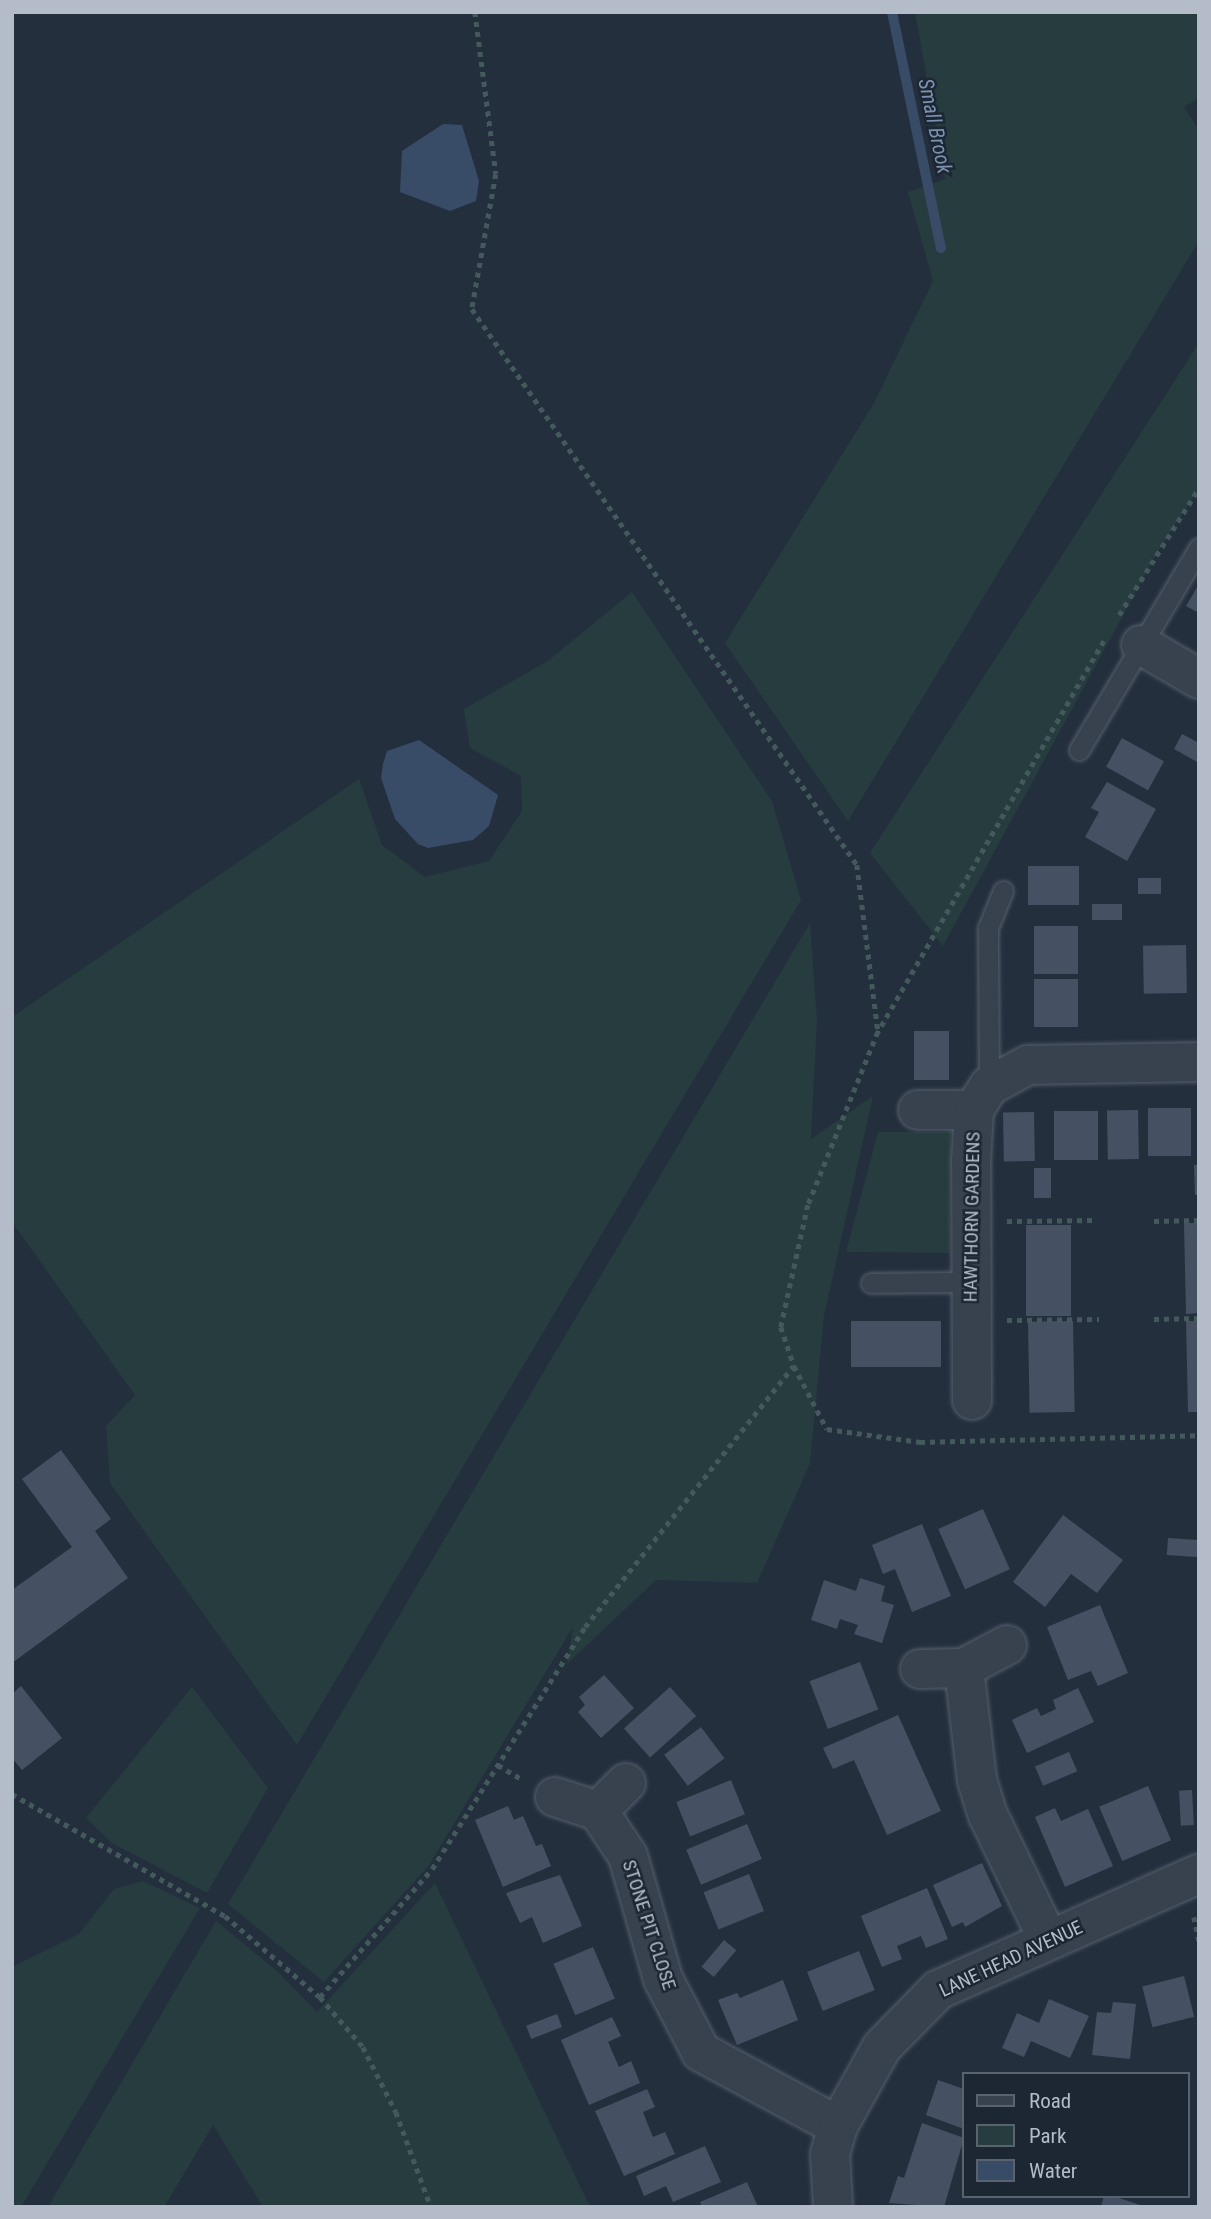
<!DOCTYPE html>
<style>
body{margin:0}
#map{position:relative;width:1211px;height:2219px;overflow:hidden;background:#242f3e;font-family:"Roboto Condensed",sans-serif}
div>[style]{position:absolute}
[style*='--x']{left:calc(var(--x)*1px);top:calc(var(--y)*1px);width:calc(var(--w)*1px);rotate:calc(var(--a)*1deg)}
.green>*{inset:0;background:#263c3f}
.water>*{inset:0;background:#394c67}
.stream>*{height:10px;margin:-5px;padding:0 5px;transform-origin:5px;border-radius:5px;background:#394c67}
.building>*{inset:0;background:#455162;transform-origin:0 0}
.path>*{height:4.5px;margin-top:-2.25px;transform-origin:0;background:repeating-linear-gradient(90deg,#44595c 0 5px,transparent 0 10px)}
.roads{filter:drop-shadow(0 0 2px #565f6c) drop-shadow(0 0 2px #565f6c)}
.lane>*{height:19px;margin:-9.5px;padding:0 9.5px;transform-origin:9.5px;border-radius:9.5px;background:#38414e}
.street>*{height:38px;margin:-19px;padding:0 19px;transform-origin:19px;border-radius:19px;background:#38414e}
span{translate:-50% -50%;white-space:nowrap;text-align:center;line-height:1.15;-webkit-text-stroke:5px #1d2633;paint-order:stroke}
.street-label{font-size:19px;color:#b4bcc9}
.water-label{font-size:21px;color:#7c92b1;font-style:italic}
.frame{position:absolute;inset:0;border:14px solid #b4bcc9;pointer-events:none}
.legend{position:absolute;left:962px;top:2072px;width:228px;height:126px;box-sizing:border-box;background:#1d2633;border:2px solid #59626f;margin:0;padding:9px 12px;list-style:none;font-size:21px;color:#b4bcc9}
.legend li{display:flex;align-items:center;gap:14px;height:35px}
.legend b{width:35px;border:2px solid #59626f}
</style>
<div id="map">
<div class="green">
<div style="clip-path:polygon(915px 12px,1199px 12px,1199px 98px,1184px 107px,1199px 130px,1199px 241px,848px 821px,725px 643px,874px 403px,933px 281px,908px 192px,945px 179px)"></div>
<div style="clip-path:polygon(1199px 343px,1199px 489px,1158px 551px,943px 946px,870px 853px)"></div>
<div style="clip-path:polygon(632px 592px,772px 801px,801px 900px,297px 1745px,110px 1483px,106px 1426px,135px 1395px,12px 1222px,12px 1017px,359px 779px,382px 845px,425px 877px,489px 861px,522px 811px,521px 776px,470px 748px,464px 709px,549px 660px)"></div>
<div style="clip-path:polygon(810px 923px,817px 1020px,811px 1139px,873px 1096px,824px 1316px,810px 1463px,757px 1583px,656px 1580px,567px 1664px,573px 1627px,429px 1865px,324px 1982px,228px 1904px)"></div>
<div style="clip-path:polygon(878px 1132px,951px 1132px,950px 1253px,846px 1252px)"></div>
<div style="clip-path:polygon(192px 1687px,268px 1788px,207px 1893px,112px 1843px,86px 1818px)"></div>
<div style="clip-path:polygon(143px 1881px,200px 1908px,21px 2207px,12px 2207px,12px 1967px,79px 1934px,114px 1889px)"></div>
<div style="clip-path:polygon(435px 1883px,590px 2207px,263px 2207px,213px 2125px,164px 2207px,48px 2207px,216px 1921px,277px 1971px,317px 2012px)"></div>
</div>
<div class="water">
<div style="clip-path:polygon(443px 124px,462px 125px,479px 181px,476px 201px,450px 211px,400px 192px,402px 151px)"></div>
<div style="clip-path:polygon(419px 740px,498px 795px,489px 826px,473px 840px,428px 848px,418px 844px,395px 819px,381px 778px,383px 764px,387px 751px)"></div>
</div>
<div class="stream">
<div style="--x:892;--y:12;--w:241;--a:78.3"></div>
</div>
<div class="building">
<div style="clip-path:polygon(1199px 584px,1199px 613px,1186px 606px)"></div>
<div style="clip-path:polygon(1182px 734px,1199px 743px,1199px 763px,1174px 749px)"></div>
<div style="left:1122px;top:738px;width:48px;height:33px;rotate:29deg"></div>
<div style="clip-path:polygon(1107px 782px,1156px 809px,1127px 861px,1085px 837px,1099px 812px,1091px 808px)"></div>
<div style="left:1028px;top:866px;width:51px;height:39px"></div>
<div style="left:1138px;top:878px;width:23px;height:16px"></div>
<div style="left:1092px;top:904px;width:30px;height:16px"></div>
<div style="left:1034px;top:926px;width:44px;height:48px"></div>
<div style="left:1186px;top:945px;width:48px;height:43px;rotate:89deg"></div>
<div style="left:1078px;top:979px;width:48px;height:44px;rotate:90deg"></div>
<div style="left:914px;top:1031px;width:35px;height:49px"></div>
<div style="left:1148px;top:1108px;width:43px;height:48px"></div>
<div style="left:1138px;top:1110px;width:49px;height:31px;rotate:89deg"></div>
<div style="left:1054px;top:1111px;width:44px;height:49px"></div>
<div style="left:1034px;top:1112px;width:49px;height:31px;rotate:89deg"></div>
<div style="clip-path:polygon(1194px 1165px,1199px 1165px,1199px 1195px,1195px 1195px)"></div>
<div style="left:1051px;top:1168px;width:30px;height:17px;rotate:90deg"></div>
<div style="clip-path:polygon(1184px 1223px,1199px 1223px,1199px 1313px,1186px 1314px)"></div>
<div style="left:1026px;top:1225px;width:45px;height:91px"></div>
<div style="left:941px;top:1321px;width:46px;height:90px;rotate:90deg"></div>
<div style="left:1073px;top:1321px;width:91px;height:45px;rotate:89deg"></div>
<div style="clip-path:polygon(1186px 1321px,1199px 1321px,1199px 1412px,1188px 1412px)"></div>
<div style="clip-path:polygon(61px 1450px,111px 1519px,95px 1531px,128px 1578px,12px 1663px,12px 1590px,72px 1547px,22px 1479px)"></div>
<div style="left:983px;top:1509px;width:66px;height:49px;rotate:66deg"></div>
<div style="clip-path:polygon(1063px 1515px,1123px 1560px,1097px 1593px,1071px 1574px,1045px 1607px,1013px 1582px)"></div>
<div style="clip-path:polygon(922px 1524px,951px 1596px,912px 1612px,895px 1569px,883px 1574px,872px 1545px)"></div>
<div style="left:1168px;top:1538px;width:30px;height:17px;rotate:4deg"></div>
<div style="clip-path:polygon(860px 1578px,885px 1586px,881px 1601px,894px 1605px,882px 1643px,854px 1634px,858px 1625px,840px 1619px,837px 1629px,811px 1620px,824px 1580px,856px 1591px)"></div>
<div style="clip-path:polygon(1100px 1605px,1128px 1673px,1098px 1686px,1091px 1671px,1068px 1680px,1047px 1627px)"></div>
<div style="left:860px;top:1662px;width:51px;height:54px;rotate:69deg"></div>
<div style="clip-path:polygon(604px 1675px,634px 1708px,601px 1738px,578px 1712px,585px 1705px,579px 1697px)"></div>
<div style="clip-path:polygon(21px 1686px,62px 1738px,22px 1770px,12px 1758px,12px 1694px)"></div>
<div style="left:670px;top:1687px;width:39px;height:62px;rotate:48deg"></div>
<div style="clip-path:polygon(1078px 1688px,1094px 1722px,1027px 1753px,1012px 1720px,1037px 1708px,1041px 1716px,1056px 1709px,1053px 1700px)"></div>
<div style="clip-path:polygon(898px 1715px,941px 1811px,887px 1835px,854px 1760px,833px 1769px,823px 1748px)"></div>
<div style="left:701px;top:1727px;width:39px;height:46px;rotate:53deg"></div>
<div style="left:1069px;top:1752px;width:21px;height:37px;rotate:67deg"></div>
<div style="left:731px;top:1780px;width:37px;height:59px;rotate:68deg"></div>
<div style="left:1148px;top:1786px;width:59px;height:53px;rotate:67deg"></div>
<div style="left:1192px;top:1790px;width:35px;height:13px;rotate:87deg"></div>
<div style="clip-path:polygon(508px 1806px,514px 1820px,523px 1816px,536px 1846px,542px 1844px,551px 1866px,503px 1887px,475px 1820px)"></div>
<div style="clip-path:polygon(1055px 1808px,1061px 1821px,1088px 1809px,1113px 1866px,1065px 1887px,1035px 1817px)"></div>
<div style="left:747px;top:1824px;width:38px;height:66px;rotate:67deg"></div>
<div style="clip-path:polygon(982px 1863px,1002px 1906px,965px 1927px,963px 1922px,952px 1927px,933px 1885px)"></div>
<div style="left:749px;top:1874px;width:40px;height:49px;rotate:68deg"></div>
<div style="clip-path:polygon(560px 1875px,582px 1926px,543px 1943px,532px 1917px,520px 1923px,506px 1893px)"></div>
<div style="clip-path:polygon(927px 1888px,948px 1939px,926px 1948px,921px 1936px,897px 1946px,902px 1959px,882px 1967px,861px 1916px)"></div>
<div style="left:724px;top:1940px;width:16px;height:35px;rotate:40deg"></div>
<div style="left:593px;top:1947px;width:56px;height:43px;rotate:67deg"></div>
<div style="left:859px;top:1951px;width:42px;height:56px;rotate:68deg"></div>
<div style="left:1184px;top:1976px;width:42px;height:43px;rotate:76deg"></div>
<div style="clip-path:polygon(783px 1980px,798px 2020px,737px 2045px,718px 2000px,737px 1993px,740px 1998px)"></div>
<div style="clip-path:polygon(1049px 1999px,1089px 2016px,1070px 2058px,1031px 2041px,1024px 2057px,1002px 2048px,1017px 2013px,1039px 2023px)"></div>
<div style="clip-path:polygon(1113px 2002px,1136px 2004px,1130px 2059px,1092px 2055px,1097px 2012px,1111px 2013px)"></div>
<div style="left:557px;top:2014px;width:14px;height:33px;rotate:69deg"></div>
<div style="clip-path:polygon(612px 2017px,621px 2036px,608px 2042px,619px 2067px,631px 2061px,640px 2083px,589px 2105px,561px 2040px)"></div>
<div style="clip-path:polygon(938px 2080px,964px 2089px,964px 2129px,926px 2115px)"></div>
<div style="clip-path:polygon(647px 2089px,655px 2107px,643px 2112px,648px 2125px,653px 2137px,665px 2132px,675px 2154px,624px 2176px,595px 2111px)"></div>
<div style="clip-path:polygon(922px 2123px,964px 2138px,944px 2207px,889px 2203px,898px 2176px,904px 2178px)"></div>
<div style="clip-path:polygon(705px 2146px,721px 2182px,673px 2202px,666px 2186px,644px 2196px,636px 2176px)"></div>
<div style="clip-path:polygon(747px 2182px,758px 2207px,702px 2207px,700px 2202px)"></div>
<div style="clip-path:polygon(1104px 2196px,1113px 2196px,1146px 2207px,1101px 2207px)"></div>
</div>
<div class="path">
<div style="--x:475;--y:12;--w:163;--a:82.6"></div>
<div style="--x:496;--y:174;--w:137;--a:100.1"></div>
<div style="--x:472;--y:309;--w:676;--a:55.3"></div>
<div style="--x:857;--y:865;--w:167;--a:82.8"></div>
<div style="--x:1119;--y:615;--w:150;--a:-57.8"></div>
<div style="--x:1104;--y:641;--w:452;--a:120"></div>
<div style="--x:878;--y:1032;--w:187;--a:112"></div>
<div style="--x:808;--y:1205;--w:125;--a:102.5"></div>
<div style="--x:781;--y:1327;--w:41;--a:71.6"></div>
<div style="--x:794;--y:1366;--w:71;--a:62.4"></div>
<div style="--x:827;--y:1429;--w:94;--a:8"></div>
<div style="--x:920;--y:1442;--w:279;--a:-1.4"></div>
<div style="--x:1007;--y:1221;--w:90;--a:-0.6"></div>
<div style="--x:1154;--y:1221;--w:45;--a:-1.3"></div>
<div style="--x:1154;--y:1319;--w:45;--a:-1.3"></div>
<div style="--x:1007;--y:1320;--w:92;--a:-0.6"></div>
<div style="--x:498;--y:1765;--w:29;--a:31"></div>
<div style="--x:12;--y:1794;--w:245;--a:29.8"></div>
<div style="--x:225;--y:1916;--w:125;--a:40.5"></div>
<div style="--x:320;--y:1997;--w:66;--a:49.3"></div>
<div style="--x:363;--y:2047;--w:73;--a:63.1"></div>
<div style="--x:396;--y:2112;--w:101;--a:69.8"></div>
<div style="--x:1194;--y:1917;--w:24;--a:78"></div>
<div style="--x:320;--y:1997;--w:170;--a:-48.8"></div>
<div style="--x:432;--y:1869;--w:286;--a:-57.7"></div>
<div style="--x:585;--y:1627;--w:334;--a:-51.4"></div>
</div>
<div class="roads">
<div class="lane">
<div style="--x:1079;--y:750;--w:235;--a:-59.3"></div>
<div style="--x:989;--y:1086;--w:158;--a:-90.4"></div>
<div style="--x:988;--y:928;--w:40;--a:-68"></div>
<div style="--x:871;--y:1283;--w:100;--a:-0.6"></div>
</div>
<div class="street">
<div style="--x:1141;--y:645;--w:67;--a:30.4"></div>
<div style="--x:918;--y:1110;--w:56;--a:0"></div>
<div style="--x:972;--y:1400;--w:238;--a:-90.2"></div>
<div style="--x:971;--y:1162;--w:52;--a:-86.7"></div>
<div style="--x:974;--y:1110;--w:28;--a:-58"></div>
<div style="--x:989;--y:1086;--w:44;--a:-28.3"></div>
<div style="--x:1028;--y:1065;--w:171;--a:-1"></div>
<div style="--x:1007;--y:1645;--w:49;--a:151.9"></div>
<div style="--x:964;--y:1668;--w:113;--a:83.4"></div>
<div style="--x:977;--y:1780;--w:37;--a:73"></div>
<div style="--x:988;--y:1815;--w:138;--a:64.2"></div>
<div style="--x:920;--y:1669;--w:44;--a:-1.3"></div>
<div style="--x:626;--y:1783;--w:40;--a:135"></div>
<div style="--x:598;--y:1811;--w:54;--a:56.3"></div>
<div style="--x:628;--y:1856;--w:128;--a:74.1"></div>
<div style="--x:663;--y:1979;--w:82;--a:62.5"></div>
<div style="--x:701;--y:2052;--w:156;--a:28.4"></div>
<div style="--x:555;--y:1797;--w:45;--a:18"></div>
<div style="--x:833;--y:2207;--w:53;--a:-93.2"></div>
<div style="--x:830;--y:2154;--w:29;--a:-74"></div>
<div style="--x:838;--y:2126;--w:90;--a:-60.9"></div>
<div style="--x:882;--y:2047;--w:80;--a:-45.5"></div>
<div style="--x:938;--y:1990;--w:286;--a:-24"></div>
</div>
</div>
<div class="street-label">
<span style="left:972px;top:1217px;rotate:-89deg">HAWTHORN GARDENS</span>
<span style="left:649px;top:1925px;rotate:72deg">STONE PIT CLOSE</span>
<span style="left:1011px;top:1959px;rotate:-25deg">LANE HEAD AVENUE</span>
</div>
<div class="water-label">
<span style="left:935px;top:126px;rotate:78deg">Small Brook</span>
</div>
<div class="frame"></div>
<ul class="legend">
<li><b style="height:9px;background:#38414e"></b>Road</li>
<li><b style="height:19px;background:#263c3f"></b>Park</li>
<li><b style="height:19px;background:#394c67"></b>Water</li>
</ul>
</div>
